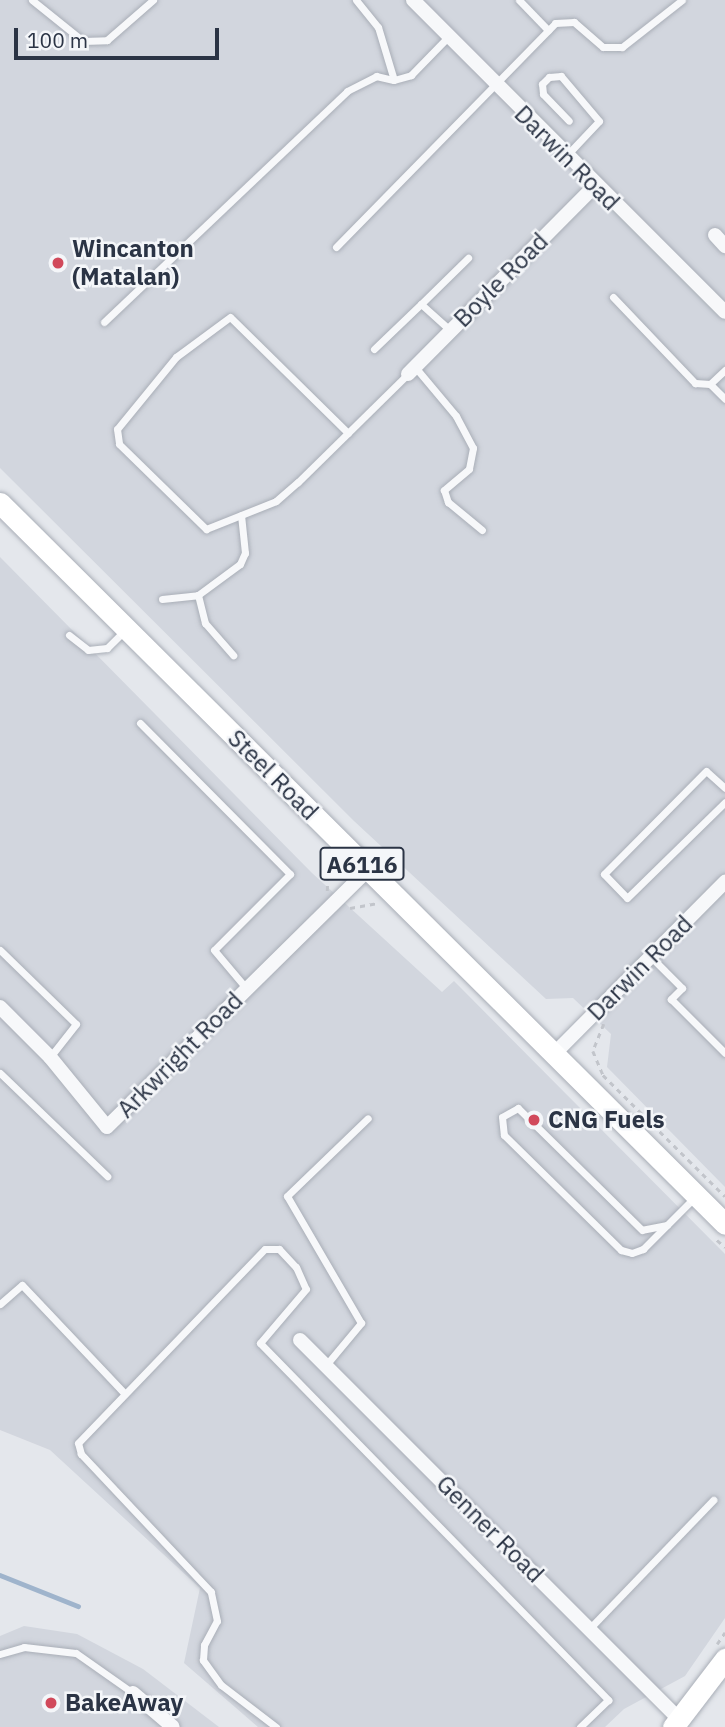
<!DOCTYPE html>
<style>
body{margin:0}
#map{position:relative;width:725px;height:1727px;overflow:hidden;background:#e4e7ec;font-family:"IBM Plex Sans",sans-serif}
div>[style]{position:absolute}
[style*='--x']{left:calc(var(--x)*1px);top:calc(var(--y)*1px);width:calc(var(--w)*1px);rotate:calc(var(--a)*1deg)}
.built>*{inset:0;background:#d2d6de}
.stream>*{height:4.5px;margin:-2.25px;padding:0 2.25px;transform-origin:2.25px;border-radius:2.25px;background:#9fb4cc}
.path>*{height:2.5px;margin-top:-1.25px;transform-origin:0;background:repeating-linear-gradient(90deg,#c2c5cb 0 5px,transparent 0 10px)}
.roads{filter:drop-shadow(0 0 2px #a9aeb7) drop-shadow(0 0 2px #a9aeb7)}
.lane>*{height:7px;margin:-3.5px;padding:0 3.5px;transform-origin:3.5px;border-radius:3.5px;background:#f7f8fa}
.street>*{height:14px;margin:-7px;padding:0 7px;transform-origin:7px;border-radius:7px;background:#f7f8fa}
.primary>*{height:21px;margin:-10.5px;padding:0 10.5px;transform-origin:10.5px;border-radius:10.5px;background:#fff}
.dots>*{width:19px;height:19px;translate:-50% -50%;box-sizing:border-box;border:4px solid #f4f6f9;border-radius:50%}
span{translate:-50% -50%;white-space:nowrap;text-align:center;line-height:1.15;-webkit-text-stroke:5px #f4f6f9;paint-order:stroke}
.shield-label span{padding:2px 5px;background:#f4f6f9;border:2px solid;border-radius:5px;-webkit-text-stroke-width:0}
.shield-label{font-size:23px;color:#2b3445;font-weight:700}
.street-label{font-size:24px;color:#2b3445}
.poi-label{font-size:24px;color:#2b3445;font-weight:700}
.left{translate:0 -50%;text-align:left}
.scale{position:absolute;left:14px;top:28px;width:205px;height:32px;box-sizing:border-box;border:4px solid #2b3445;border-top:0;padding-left:9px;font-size:21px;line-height:24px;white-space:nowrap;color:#2b3445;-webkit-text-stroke:5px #f4f6f9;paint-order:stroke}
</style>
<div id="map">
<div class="built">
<div style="clip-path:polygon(0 0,725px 0,725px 1187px,607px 1067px,611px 1034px,573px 998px,546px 999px,354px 821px,0 468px)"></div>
<div style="clip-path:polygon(0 557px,312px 873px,442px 992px,454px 981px,725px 1254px,725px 1618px,685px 1676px,624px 1709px,605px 1727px,258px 1727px,184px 1663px,200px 1588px,50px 1450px,0 1430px)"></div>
<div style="clip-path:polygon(24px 1626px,77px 1634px,143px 1669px,219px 1727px,0 1727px,0 1636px)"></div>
</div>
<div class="stream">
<div style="--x:0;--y:1575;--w:84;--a:21.7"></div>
</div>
<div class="path">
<div style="--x:327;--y:891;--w:36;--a:-87"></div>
<div style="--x:350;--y:908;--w:27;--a:-10"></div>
<div style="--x:604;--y:1024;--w:29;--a:112"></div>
<div style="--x:593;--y:1051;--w:26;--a:67"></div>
<div style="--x:603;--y:1075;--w:172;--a:44.8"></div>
<div style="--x:717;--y:1240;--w:11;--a:41"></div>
<div style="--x:717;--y:1644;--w:14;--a:-56"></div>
</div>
<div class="roads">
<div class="lane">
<div style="--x:32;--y:0;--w:65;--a:38.8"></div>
<div style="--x:83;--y:41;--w:24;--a:-2"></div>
<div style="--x:107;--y:40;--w:61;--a:-41"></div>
<div style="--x:356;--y:0;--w:35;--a:51"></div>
<div style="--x:378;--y:27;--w:55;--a:73.2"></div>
<div style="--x:519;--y:0;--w:42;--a:46"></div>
<div style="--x:566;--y:156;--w:48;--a:-46.7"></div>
<div style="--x:599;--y:121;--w:59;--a:-130.2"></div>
<div style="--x:561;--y:76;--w:12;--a:175"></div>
<div style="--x:549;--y:77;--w:10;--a:135"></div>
<div style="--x:542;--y:84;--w:10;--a:84"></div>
<div style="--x:543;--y:94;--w:37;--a:46"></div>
<div style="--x:336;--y:247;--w:313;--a:-45.6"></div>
<div style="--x:555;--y:23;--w:19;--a:-3"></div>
<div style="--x:574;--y:22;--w:38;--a:41"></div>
<div style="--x:603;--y:47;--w:19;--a:0"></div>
<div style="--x:622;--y:47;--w:76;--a:-38.1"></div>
<div style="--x:613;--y:297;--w:119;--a:46.4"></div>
<div style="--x:695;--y:383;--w:15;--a:4"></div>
<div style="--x:710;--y:384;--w:21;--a:-43"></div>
<div style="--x:421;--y:304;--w:66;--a:-44.4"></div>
<div style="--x:104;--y:322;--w:335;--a:-43.5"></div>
<div style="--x:347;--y:91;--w:33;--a:-27"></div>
<div style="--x:376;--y:76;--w:18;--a:13"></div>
<div style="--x:394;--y:80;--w:18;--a:-16"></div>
<div style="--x:411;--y:75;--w:53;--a:-45.8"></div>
<div style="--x:374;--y:349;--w:65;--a:-43.8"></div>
<div style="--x:421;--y:304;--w:39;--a:42"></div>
<div style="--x:415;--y:367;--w:64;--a:50.1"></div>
<div style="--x:456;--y:416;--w:36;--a:62"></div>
<div style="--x:473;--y:448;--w:21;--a:101"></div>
<div style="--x:469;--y:469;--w:33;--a:140"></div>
<div style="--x:444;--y:490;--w:13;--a:72"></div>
<div style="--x:448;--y:502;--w:44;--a:39.5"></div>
<div style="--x:710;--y:384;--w:21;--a:45"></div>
<div style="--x:348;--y:433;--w:165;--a:-135.5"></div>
<div style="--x:230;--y:317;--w:67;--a:143.5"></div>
<div style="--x:176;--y:357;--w:93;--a:129.3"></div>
<div style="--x:117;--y:429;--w:15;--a:82"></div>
<div style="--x:119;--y:444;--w:122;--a:44.3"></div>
<div style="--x:206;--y:529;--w:75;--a:-21.8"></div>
<div style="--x:276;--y:501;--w:29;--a:-41"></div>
<div style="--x:298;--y:482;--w:154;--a:-44.5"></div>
<div style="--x:198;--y:595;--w:29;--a:76"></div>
<div style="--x:205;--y:623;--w:43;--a:48.8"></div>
<div style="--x:162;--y:599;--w:36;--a:-6"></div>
<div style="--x:198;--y:595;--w:52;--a:-36.4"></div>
<div style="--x:240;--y:564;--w:12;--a:-66"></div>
<div style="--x:245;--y:553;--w:38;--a:-96"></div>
<div style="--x:69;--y:635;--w:24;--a:38"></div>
<div style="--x:88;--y:650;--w:19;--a:-6"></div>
<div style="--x:107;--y:648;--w:27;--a:-45"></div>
<div style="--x:140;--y:723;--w:213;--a:45.2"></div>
<div style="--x:290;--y:874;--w:107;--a:135"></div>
<div style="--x:214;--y:950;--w:51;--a:49.8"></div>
<div style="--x:725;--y:788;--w:25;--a:-138"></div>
<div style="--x:706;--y:771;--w:145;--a:134.7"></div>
<div style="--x:604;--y:874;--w:33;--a:46"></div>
<div style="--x:627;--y:898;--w:137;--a:-44.4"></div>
<div style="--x:0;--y:950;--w:106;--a:44.2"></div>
<div style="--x:76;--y:1024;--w:42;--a:128.2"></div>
<div style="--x:651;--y:957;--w:44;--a:45"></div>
<div style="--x:682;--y:988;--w:16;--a:135"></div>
<div style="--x:671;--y:999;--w:76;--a:45"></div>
<div style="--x:0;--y:1073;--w:149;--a:43.9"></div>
<div style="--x:667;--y:1225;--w:25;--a:169"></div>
<div style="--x:642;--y:1230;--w:174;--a:-135.5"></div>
<div style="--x:518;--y:1108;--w:18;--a:151"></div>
<div style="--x:502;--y:1117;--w:18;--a:84"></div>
<div style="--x:504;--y:1135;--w:164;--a:44.5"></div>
<div style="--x:621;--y:1250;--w:11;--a:15"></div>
<div style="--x:632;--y:1253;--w:12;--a:-20"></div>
<div style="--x:643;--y:1249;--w:72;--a:-45"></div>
<div style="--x:0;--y:1304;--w:29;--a:-41"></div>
<div style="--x:22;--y:1285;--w:149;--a:46.6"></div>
<div style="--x:326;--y:1365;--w:55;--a:-50.2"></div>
<div style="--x:361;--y:1323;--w:147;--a:-120.2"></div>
<div style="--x:287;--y:1196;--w:112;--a:-43.9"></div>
<div style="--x:590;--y:1628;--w:178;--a:-46.1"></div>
<div style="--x:0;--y:1654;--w:25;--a:-16"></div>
<div style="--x:24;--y:1647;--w:52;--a:6.6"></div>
<div style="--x:76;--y:1653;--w:70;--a:35.1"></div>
<div style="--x:276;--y:1727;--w:69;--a:-142.6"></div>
<div style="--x:221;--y:1685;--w:31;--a:-126"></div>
<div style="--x:203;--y:1660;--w:15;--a:-86"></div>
<div style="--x:204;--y:1645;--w:27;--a:-62"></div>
<div style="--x:217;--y:1621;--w:30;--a:-102"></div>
<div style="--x:211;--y:1592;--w:190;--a:-133.3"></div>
<div style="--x:81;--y:1454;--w:11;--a:-105"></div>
<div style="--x:78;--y:1443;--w:269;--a:-46.1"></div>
<div style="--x:265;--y:1249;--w:14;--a:0"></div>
<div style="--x:279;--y:1249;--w:25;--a:47"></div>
<div style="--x:296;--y:1267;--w:24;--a:66"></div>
<div style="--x:306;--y:1289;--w:71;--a:130.4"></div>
<div style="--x:260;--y:1343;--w:499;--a:45.7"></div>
<div style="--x:608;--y:1700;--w:39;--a:136"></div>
</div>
<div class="street">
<div style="--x:413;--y:0;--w:441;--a:45"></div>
<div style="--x:715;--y:235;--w:15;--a:48"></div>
<div style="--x:408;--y:374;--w:265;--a:-45.2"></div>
<div style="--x:0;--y:1007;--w:71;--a:45"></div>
<div style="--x:50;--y:1057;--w:90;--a:50.8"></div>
<div style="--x:107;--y:1127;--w:366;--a:-44.6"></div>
<div style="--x:554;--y:1054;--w:243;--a:-45.2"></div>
<div style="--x:300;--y:1340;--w:536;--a:45"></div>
<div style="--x:133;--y:1693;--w:52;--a:40.4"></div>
</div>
<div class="primary">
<div style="--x:0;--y:503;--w:1022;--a:44.84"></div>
<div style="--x:673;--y:1727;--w:86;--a:-52.6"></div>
</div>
</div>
<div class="dots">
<div style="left:58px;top:263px;background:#d1495b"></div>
<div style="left:534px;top:1120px;background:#d1495b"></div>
<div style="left:51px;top:1703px;background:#d1495b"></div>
</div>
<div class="shield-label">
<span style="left:362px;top:864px">A6116</span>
</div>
<div class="street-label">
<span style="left:567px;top:158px;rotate:45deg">Darwin Road</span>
<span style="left:501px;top:280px;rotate:-45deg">Boyle Road</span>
<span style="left:273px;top:775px;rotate:45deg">Steel Road</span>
<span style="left:640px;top:968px;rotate:-45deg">Darwin Road</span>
<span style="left:180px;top:1055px;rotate:-45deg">Arkwright Road</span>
<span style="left:490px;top:1529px;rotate:45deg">Genner Road</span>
</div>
<div class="poi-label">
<span class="left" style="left:72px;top:263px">Wincanton<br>(Matalan)</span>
<span class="left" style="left:548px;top:1120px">CNG Fuels</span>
<span class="left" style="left:65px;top:1703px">BakeAway</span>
</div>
<div class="scale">100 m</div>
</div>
